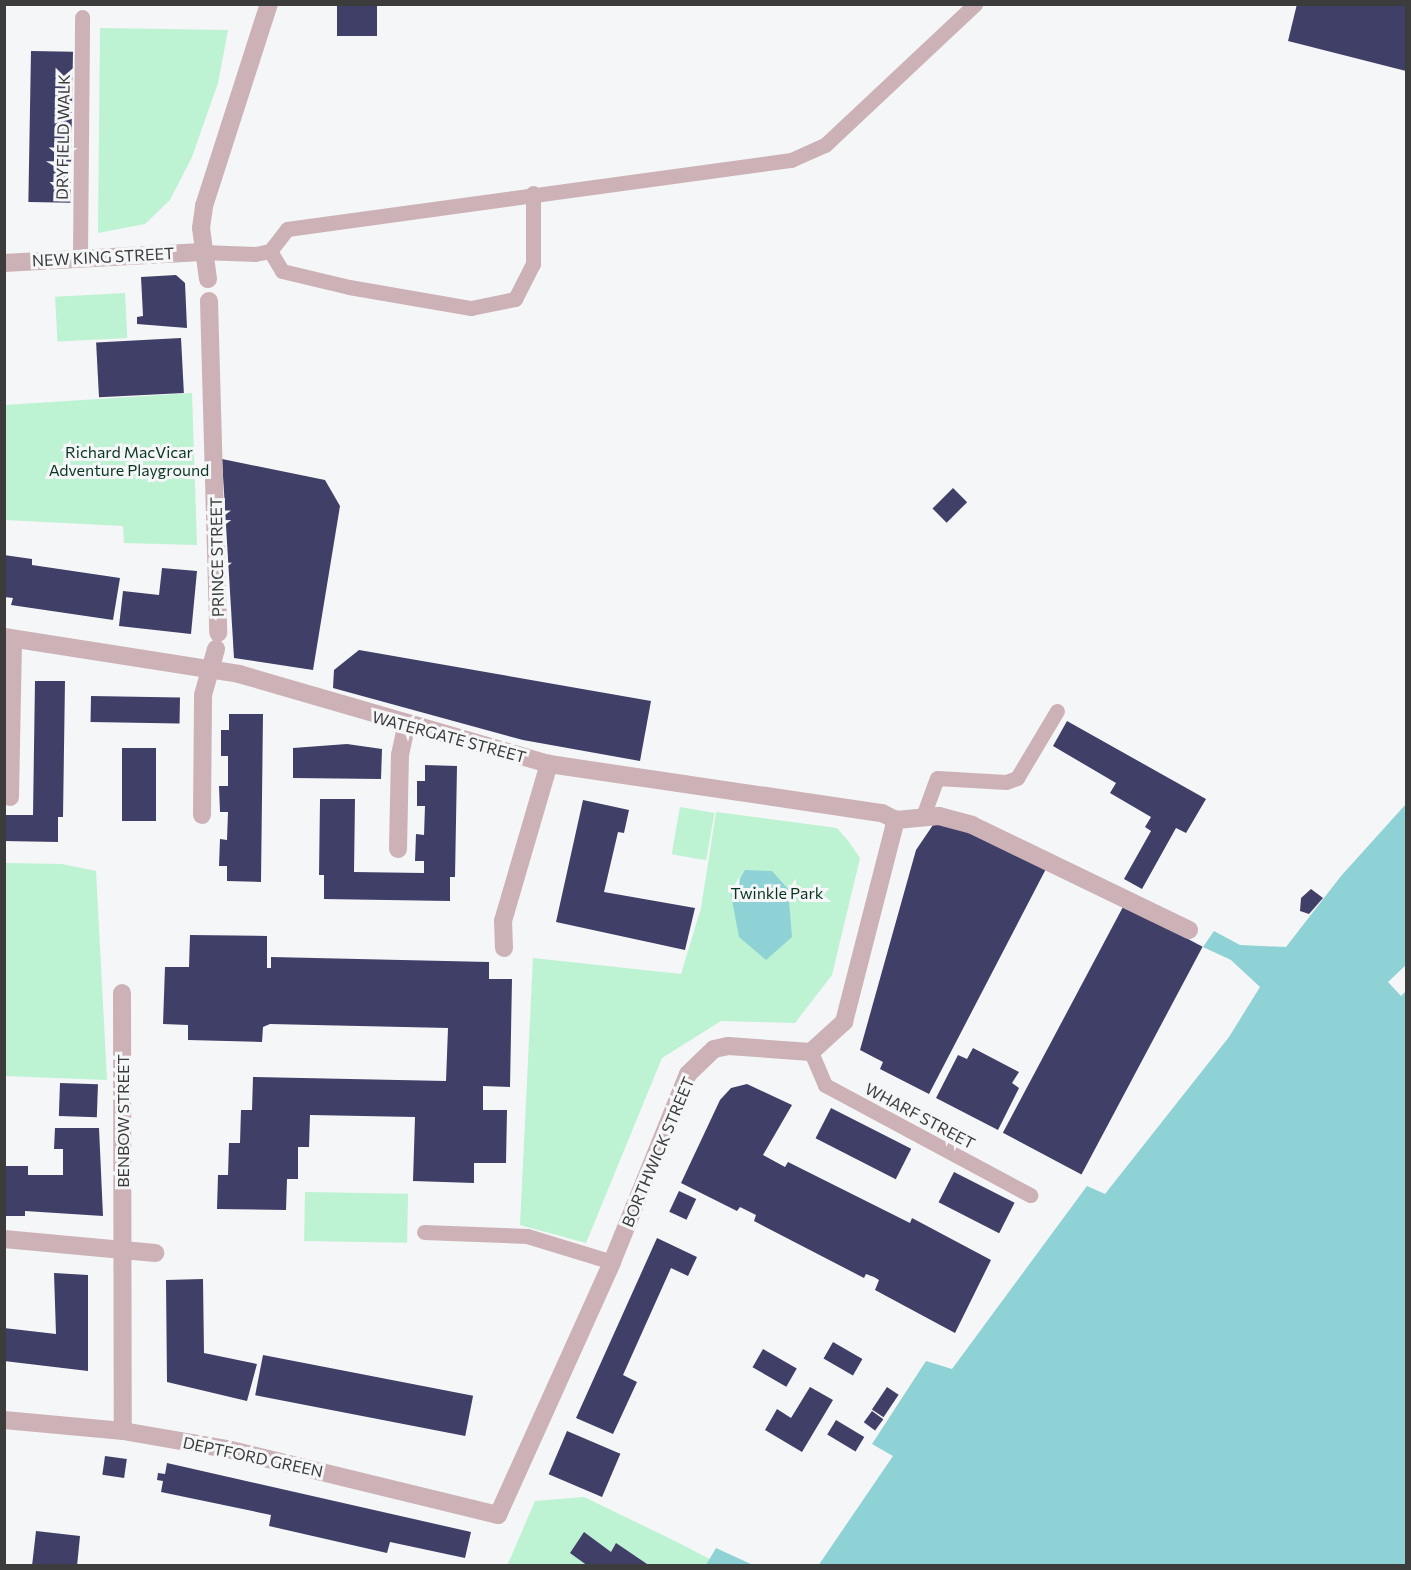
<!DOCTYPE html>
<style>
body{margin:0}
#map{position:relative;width:1411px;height:1570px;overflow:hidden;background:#f5f6f7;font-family:Commissioner,sans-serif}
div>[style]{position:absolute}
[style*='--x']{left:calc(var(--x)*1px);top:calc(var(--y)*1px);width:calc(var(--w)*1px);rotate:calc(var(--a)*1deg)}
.green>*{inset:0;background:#bdf2d3;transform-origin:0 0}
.water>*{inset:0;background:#8ed2d6}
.pier>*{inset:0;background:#f5f6f7}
.building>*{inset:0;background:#403f68;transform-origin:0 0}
.lane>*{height:15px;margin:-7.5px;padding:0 7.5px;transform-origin:7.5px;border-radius:7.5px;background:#ccb2b6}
.street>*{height:18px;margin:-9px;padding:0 9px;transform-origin:9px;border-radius:9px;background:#ccb2b6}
span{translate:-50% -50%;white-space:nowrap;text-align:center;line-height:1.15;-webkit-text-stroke:6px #f5f6f7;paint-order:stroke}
.street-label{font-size:16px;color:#3c3c3d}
.park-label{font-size:16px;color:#093521}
.frame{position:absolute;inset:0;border:6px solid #3c3c3d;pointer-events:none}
</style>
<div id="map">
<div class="green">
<div style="clip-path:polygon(100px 28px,228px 30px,218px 83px,192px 157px,170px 200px,145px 224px,98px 233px)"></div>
<div style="left:125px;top:293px;width:45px;height:70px;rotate:87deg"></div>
<div style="clip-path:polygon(192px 393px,197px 545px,124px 543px,123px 526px,5px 520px,5px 405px)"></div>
<div style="left:680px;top:807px;width:35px;height:48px;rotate:10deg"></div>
<div style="clip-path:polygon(716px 812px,837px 828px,849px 842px,860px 858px,832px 975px,795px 1023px,721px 1021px,662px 1058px,586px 1243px,520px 1225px,533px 958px,681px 974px,701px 908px)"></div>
<div style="clip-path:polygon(5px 863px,62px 864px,96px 871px,107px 1080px,5px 1076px)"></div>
<div style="left:305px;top:1192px;width:103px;height:49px;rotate:1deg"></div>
<div style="clip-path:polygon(584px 1497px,679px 1543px,723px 1566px,507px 1566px,535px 1501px)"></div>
</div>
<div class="water">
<div style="clip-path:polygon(1406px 804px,1406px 1565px,818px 1566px,893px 1456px,872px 1444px,926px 1361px,952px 1369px,1087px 1186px,1105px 1194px,1229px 1037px,1260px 987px,1231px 960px,1203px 947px,1214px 931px,1240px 945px,1286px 947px,1341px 876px)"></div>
<div style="clip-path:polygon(745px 870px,772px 871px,788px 889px,792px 937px,766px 960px,739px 937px,731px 895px)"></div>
<div style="clip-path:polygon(716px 1548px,753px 1565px,706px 1565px)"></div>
</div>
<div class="pier">
<div style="clip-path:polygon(1406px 965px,1406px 991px,1401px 996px,1388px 982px)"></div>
</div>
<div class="building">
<div style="left:337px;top:4px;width:40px;height:32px"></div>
<div style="clip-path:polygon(1297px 4px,1406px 4px,1406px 71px,1288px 41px)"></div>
<div style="left:31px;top:51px;width:42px;height:151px;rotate:1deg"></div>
<div style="clip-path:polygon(176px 275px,185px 283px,187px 328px,137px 324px,137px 317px,143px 316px,141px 277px)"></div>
<div style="left:181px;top:338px;width:55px;height:85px;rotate:87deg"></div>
<div style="clip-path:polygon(222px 459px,325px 480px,340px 506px,313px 670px,234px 658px)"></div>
<div style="left:953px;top:488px;width:20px;height:29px;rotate:45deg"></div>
<div style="clip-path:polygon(4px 555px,32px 559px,32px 565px,120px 578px,113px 620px,11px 605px,13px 598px,4px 597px)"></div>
<div style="clip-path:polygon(162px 568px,197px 571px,191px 634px,119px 626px,123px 591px,159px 595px)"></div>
<div style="clip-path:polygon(359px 650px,651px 701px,640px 761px,523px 740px,333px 688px,334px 670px)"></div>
<div style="clip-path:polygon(35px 681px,65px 681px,63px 817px,58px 817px,58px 842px,4px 841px,4px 815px,33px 815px)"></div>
<div style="left:91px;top:696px;width:89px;height:26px;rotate:1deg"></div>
<div style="clip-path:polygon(229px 714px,263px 714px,261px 882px,227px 881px,227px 866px,219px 866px,220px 839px,227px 840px,228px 812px,220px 812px,219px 786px,228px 786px,228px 756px,221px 756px,221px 730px,229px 730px)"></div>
<div style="clip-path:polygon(1067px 721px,1206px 799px,1186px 833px,1176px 828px,1142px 889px,1124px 879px,1151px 831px,1145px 827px,1151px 817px,1110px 793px,1116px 783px,1053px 746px)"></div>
<div style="clip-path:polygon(347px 744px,382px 749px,381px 779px,293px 778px,293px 748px)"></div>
<div style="left:122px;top:748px;width:34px;height:73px"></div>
<div style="clip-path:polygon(425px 765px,457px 766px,455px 877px,450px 877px,450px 901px,324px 899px,324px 875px,319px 875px,320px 799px,355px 799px,354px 872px,424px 873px,424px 861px,415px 861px,416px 834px,424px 835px,425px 806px,417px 806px,417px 781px,425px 781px)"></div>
<div style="clip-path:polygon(583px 800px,629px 810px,624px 833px,618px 832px,604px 892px,695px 908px,685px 950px,556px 922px)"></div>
<div style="clip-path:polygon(935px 822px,968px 829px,1048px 865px,929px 1094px,880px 1069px,883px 1062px,860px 1050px,916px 850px)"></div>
<div style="clip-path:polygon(1311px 889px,1323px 898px,1309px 914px,1300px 911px,1301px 898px)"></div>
<div style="left:1124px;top:905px;width:89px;height:258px;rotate:28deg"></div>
<div style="clip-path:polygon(190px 935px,267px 936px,267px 968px,271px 968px,271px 957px,489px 962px,489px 979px,512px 979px,510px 1087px,483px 1086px,483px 1110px,507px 1110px,506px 1163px,474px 1163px,474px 1183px,413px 1181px,415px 1117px,310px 1115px,309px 1147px,298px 1147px,298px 1179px,287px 1179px,286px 1210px,217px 1209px,218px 1175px,228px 1175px,229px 1143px,240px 1143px,241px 1110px,252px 1110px,253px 1077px,446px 1081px,448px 1028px,270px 1024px,263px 1027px,262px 1042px,188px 1040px,188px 1025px,163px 1024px,165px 967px,189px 967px)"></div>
<div style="clip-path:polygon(973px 1048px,1019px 1072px,1012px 1083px,1019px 1088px,998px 1130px,936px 1098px,958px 1055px,967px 1059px)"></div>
<div style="left:60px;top:1083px;width:38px;height:33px;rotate:2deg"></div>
<div style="clip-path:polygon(747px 1084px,792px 1105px,763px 1155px,785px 1167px,788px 1162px,910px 1223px,912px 1218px,991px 1260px,955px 1333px,875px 1290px,879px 1280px,874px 1277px,866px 1274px,864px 1278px,754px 1221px,756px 1215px,740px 1207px,737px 1211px,681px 1183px,720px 1100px,731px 1088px)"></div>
<div style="left:831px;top:1108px;width:90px;height:34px;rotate:27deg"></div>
<div style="clip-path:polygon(55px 1128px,99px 1128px,103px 1216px,25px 1211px,25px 1216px,4px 1216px,4px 1166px,28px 1166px,28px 1175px,63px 1175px,63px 1149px,54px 1149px)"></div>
<div style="left:954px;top:1172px;width:68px;height:34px;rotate:27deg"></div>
<div style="left:679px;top:1191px;width:19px;height:23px;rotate:25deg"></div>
<div style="clip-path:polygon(657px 1238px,697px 1257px,688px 1276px,671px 1268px,623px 1375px,637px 1382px,613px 1434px,576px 1418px)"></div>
<div style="clip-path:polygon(54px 1273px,88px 1275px,88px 1371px,4px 1361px,4px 1328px,56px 1334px)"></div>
<div style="clip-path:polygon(203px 1279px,204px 1353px,257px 1364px,247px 1401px,167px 1382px,166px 1280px)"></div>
<div style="left:833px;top:1342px;width:34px;height:19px;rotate:30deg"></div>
<div style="left:763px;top:1349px;width:39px;height:21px;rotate:30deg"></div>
<div style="left:263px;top:1355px;width:214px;height:41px;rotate:11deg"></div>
<div style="clip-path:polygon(810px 1387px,833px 1400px,802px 1452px,765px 1430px,777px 1409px,791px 1418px)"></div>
<div style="left:887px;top:1387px;width:14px;height:27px;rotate:34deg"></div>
<div style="left:872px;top:1411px;width:14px;height:14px;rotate:36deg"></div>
<div style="left:836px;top:1420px;width:33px;height:17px;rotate:31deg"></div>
<div style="left:567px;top:1431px;width:58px;height:47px;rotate:23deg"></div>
<div style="left:105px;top:1456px;width:22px;height:19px;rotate:8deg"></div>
<div style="clip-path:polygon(167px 1463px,471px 1532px,465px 1558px,390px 1542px,387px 1553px,269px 1526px,271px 1515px,161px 1492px,163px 1481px,157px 1480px,158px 1473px,165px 1474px)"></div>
<div style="clip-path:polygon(36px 1531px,80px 1536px,77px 1566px,32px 1566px)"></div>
<div style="clip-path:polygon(584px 1532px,611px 1552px,616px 1543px,650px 1566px,588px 1566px,570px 1553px)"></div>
</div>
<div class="lane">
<div style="--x:270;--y:251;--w:23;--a:59"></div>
<div style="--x:282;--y:271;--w:69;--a:13.4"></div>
<div style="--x:349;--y:287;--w:124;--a:9.8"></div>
<div style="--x:471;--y:308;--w:45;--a:-11.6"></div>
<div style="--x:515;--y:299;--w:39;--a:-63"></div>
<div style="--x:533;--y:264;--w:71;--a:-90"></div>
<div style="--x:202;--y:252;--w:53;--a:2.2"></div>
<div style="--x:255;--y:254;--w:15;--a:-11"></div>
<div style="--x:270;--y:251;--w:28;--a:-52"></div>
<div style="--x:287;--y:229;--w:509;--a:-7.8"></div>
<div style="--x:791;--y:160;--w:37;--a:-24"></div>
<div style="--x:825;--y:145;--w:206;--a:-43.2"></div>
<div style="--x:80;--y:257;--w:240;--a:-89.5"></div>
<div style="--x:923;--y:816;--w:40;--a:-69.8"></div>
<div style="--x:937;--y:778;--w:69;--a:3.3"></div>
<div style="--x:1006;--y:782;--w:12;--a:-20"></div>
<div style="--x:1017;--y:778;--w:78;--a:-59.2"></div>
<div style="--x:811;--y:1052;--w:36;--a:67"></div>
<div style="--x:825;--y:1085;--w:233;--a:28.2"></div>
<div style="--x:424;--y:1232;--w:103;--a:2.2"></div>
<div style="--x:527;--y:1236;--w:89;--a:17"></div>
</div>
<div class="street">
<div style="--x:4;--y:263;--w:198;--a:-3.2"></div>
<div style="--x:208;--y:279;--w:51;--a:-97.8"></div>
<div style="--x:201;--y:228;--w:22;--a:-82"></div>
<div style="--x:204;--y:206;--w:212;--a:-72.2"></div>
<div style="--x:209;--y:301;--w:332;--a:88.4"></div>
<div style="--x:4;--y:637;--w:238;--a:8.9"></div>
<div style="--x:239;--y:674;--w:323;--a:16.2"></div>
<div style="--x:549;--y:764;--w:337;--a:8.4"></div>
<div style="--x:882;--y:813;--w:16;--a:27"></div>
<div style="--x:10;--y:797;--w:158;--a:-88.9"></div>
<div style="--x:202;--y:815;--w:120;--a:-89.5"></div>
<div style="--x:203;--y:695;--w:48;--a:-74.2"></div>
<div style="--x:896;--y:820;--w:43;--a:-5.3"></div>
<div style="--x:939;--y:816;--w:34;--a:15"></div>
<div style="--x:972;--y:825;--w:241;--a:25.8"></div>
<div style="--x:398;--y:849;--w:94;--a:-88.8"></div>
<div style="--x:400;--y:755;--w:30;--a:-78"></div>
<div style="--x:504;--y:948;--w:27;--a:-92"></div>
<div style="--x:503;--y:921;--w:164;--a:-73.7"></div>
<div style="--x:122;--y:993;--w:438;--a:89.9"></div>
<div style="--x:4;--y:1239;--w:152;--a:5.3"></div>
<div style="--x:4;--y:1420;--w:120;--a:5.3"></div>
<div style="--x:123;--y:1431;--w:106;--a:9.8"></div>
<div style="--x:227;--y:1449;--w:279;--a:13.7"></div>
<div style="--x:498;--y:1515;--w:277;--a:-65.7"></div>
<div style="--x:612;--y:1262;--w:203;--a:-68"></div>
<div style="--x:688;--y:1074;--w:36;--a:-44"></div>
<div style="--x:714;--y:1049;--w:14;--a:-12"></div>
<div style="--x:728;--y:1046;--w:83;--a:4.1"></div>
<div style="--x:811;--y:1052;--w:45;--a:-42.3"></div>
<div style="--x:844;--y:1022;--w:209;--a:-75.6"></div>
</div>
<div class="street-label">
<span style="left:63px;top:137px;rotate:-89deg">DRYFIELD WALK</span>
<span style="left:103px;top:257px;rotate:-3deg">NEW KING STREET</span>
<span style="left:217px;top:557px;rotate:-91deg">PRINCE STREET</span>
<span style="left:449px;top:737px;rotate:15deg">WATERGATE STREET</span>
<span style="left:920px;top:1116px;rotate:28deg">WHARF STREET</span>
<span style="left:123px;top:1121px;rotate:-90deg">BENBOW STREET</span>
<span style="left:658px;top:1152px;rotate:-67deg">BORTHWICK STREET</span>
<span style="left:253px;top:1457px;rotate:12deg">DEPTFORD GREEN</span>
</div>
<div class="park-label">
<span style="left:129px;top:461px">Richard MacVicar<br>Adventure Playground</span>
<span style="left:777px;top:893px">Twinkle Park</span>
</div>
<div class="frame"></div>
</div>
